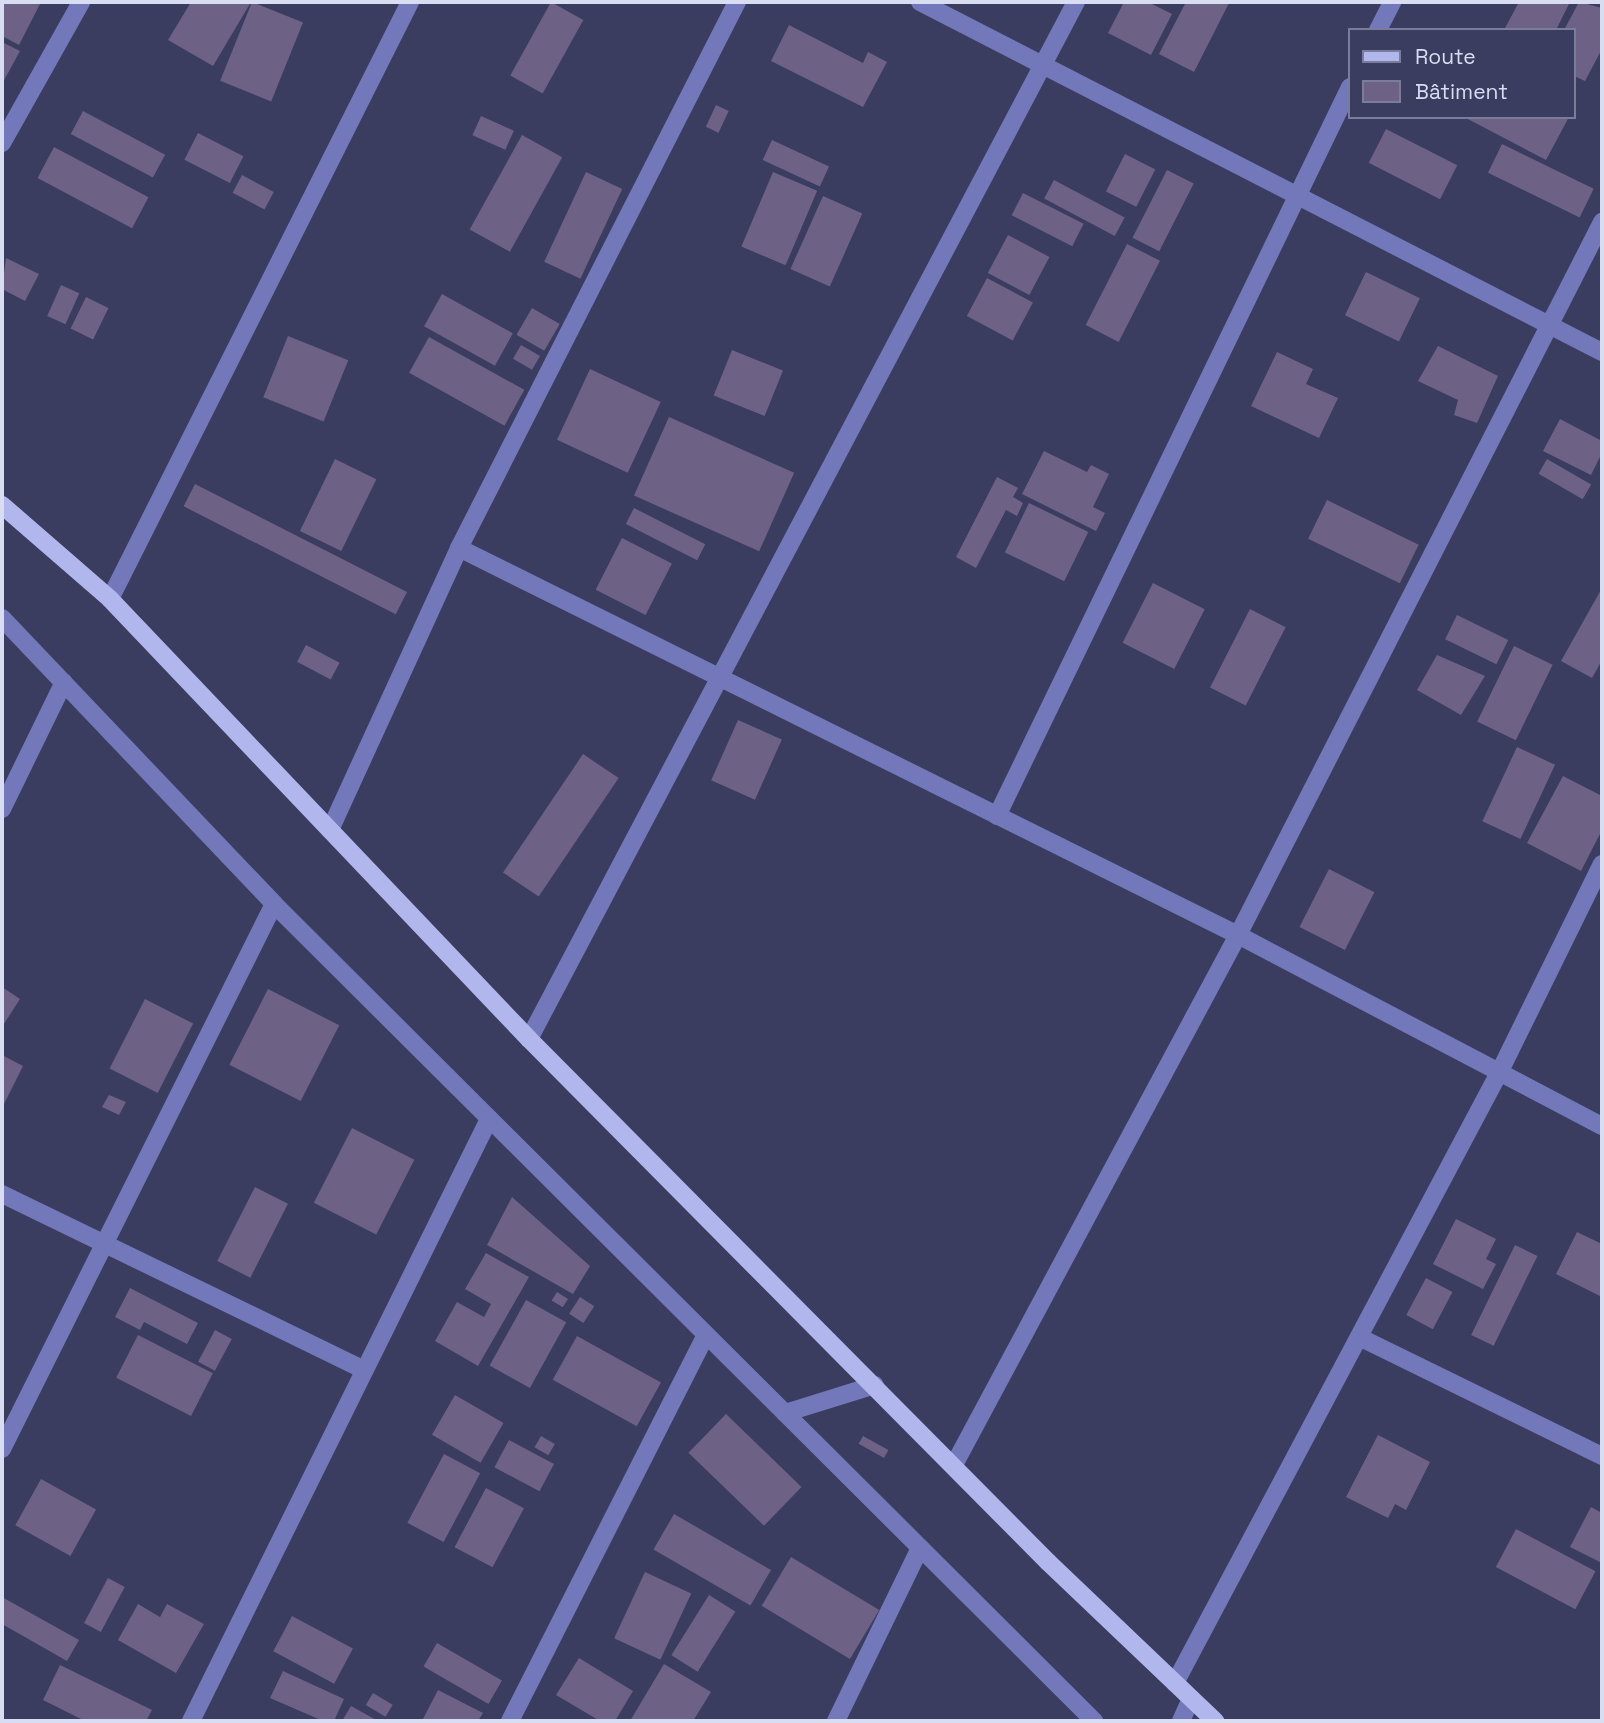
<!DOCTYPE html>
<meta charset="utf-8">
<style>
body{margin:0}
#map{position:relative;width:1604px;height:1723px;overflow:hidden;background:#3a3d5f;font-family:"Space Grotesk",sans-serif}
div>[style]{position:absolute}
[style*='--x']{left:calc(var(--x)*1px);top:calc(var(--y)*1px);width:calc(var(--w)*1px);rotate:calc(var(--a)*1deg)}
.building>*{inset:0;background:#6d6186;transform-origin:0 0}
.minor>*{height:18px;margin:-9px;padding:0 9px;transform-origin:9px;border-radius:9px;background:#7278b9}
.major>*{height:18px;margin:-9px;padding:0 9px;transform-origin:9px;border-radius:9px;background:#b1b7ec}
span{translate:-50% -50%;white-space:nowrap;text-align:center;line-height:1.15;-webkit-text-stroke:7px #3a3d5f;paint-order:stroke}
.frame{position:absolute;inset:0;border:4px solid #d9ddf2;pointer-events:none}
.legend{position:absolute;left:1348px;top:28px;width:228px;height:91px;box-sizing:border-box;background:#3a3d5f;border:2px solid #7a7d9a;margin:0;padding:9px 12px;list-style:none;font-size:21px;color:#d9ddf2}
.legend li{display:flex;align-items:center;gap:14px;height:35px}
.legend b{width:35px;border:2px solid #7a7d9a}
</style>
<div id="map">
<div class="building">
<div style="clip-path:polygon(2px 2px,40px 4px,19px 45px,2px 36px)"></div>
<div style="clip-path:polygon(191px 2px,251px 2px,213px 66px,168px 40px)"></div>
<div style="left:252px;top:2px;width:55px;height:85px;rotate:22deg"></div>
<div style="left:551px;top:2px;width:37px;height:84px;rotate:29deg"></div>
<div style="clip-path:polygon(1124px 2px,1148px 2px,1172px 14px,1151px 55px,1108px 33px)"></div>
<div style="clip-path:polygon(1186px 2px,1229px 3px,1194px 72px,1159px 54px)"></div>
<div style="clip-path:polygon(1519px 2px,1570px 2px,1556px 30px,1504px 30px)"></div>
<div style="clip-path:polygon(1579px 2px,1602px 8px,1602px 49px,1585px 81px,1574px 76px,1574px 30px,1564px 30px)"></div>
<div style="clip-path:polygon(789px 25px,863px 63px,868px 52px,887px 62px,863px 107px,771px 61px)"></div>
<div style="clip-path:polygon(2px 42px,20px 51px,2px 84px)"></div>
<div style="left:716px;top:105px;width:14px;height:24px;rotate:25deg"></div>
<div style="left:83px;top:111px;width:93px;height:26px;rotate:28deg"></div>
<div style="left:481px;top:116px;width:36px;height:21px;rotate:24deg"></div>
<div style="clip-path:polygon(1464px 117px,1569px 117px,1546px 160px)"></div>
<div style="left:1386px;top:129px;width:80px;height:38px;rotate:27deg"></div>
<div style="left:198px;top:133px;width:51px;height:30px;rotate:27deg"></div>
<div style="left:522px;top:135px;width:46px;height:108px;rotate:29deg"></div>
<div style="left:772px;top:140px;width:63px;height:22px;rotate:25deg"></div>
<div style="left:1502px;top:144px;width:102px;height:32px;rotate:26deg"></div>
<div style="left:54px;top:147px;width:107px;height:35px;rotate:28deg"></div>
<div style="left:1125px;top:154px;width:34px;height:42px;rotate:27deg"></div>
<div style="left:1167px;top:170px;width:30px;height:76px;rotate:27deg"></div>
<div style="left:586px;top:172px;width:40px;height:99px;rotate:25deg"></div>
<div style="left:773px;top:172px;width:48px;height:81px;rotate:23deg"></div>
<div style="left:242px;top:175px;width:36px;height:20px;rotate:28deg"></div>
<div style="left:1054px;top:180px;width:80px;height:21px;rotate:28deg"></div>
<div style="left:1023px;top:193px;width:68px;height:25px;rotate:27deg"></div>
<div style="left:823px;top:196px;width:43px;height:80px;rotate:24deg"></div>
<div style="left:1008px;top:235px;width:47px;height:43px;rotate:28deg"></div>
<div style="left:1127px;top:244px;width:37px;height:91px;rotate:27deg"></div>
<div style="clip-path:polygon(6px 258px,39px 274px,25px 301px,2px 289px)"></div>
<div style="left:1366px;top:272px;width:60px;height:48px;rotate:26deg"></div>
<div style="left:987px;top:278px;width:52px;height:43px;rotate:28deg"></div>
<div style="left:61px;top:285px;width:20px;height:34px;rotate:24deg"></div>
<div style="left:442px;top:294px;width:81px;height:37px;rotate:29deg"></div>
<div style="left:86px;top:297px;width:25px;height:35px;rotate:26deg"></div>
<div style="left:532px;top:308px;width:32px;height:31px;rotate:30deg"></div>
<div style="left:288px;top:336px;width:65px;height:66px;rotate:22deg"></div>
<div style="left:429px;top:337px;width:109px;height:41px;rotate:29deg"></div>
<div style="left:521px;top:345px;width:22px;height:16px;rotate:30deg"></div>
<div style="clip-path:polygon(1438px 346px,1498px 376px,1477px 423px,1454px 415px,1458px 400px,1418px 381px)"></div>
<div style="left:732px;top:350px;width:55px;height:49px;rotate:22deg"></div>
<div style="clip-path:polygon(1277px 352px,1313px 369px,1306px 384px,1338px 398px,1319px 438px,1251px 406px)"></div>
<div style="left:590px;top:369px;width:78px;height:78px;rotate:25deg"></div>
<div style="left:669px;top:417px;width:137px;height:86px;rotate:24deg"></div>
<div style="clip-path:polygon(1560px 419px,1602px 441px,1602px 453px,1591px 475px,1543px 451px)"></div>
<div style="clip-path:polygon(1044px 451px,1087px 472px,1091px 465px,1109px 474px,1093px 507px,1105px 513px,1096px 531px,1022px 494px)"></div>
<div style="left:335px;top:459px;width:46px;height:80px;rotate:26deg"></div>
<div style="left:1547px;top:459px;width:51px;height:17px;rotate:30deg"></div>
<div style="clip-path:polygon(997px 477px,1018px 488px,1013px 497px,1023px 503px,1017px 516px,1006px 510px,976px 568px,956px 557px)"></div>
<div style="left:195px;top:484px;width:238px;height:25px;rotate:27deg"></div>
<div style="left:1327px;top:500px;width:102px;height:43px;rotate:26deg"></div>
<div style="left:1029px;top:503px;width:66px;height:55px;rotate:26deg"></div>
<div style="left:634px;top:508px;width:80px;height:18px;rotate:27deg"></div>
<div style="left:622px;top:538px;width:56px;height:58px;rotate:27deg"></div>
<div style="left:1153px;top:583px;width:58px;height:67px;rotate:27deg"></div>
<div style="clip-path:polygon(1602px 588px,1602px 660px,1592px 678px,1561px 661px)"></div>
<div style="left:1250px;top:609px;width:40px;height:88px;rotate:27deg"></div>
<div style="left:1457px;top:615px;width:57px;height:27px;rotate:26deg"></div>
<div style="left:306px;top:645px;width:38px;height:19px;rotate:28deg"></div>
<div style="left:1514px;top:646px;width:43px;height:84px;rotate:26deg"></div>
<div style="clip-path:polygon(1437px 655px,1485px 676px,1461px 715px,1417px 690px)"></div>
<div style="left:738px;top:720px;width:48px;height:66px;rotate:24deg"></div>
<div style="left:1517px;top:747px;width:42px;height:82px;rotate:25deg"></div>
<div style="left:583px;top:754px;width:43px;height:143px;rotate:34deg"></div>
<div style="clip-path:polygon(1563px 776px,1602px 796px,1602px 830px,1581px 871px,1527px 843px)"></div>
<div style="left:1329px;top:869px;width:51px;height:65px;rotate:27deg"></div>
<div style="clip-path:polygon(2px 987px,20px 999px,2px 1027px)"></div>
<div style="left:268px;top:989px;width:80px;height:85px;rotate:27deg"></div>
<div style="left:145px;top:999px;width:54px;height:78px;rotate:27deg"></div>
<div style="clip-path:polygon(2px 1055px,23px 1066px,2px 1108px)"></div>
<div style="clip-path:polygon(109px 1095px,126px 1102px,119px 1115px,102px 1107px)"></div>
<div style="left:352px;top:1128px;width:70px;height:84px;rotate:27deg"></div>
<div style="left:255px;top:1187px;width:37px;height:83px;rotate:27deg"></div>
<div style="clip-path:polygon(512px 1197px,590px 1266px,573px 1294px,487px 1245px)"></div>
<div style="clip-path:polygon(1456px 1219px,1496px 1239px,1486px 1259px,1496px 1264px,1483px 1289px,1433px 1264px)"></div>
<div style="clip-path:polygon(1577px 1232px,1602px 1244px,1600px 1296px,1556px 1274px)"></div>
<div style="left:1515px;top:1245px;width:25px;height:100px;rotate:26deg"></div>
<div style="clip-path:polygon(486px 1253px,529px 1277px,478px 1366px,435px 1341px,457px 1302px,484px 1317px,491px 1304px,465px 1289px)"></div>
<div style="left:1426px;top:1278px;width:30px;height:42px;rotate:28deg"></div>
<div style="clip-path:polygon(130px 1288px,198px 1323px,187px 1344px,144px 1322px,140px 1330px,115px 1317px)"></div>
<div style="left:557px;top:1292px;width:13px;height:10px;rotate:32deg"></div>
<div style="left:580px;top:1297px;width:17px;height:20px;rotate:33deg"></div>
<div style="left:526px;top:1300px;width:46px;height:75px;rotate:29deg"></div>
<div style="left:215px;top:1330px;width:19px;height:36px;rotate:28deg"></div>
<div style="left:138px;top:1335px;width:84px;height:48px;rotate:27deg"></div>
<div style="left:577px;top:1336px;width:96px;height:50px;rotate:29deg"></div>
<div style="left:455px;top:1395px;width:56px;height:46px;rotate:30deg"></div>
<div style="left:726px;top:1414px;width:105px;height:54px;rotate:44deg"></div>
<div style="clip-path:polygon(1378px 1435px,1430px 1462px,1406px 1510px,1395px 1504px,1388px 1518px,1346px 1497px)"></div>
<div style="left:541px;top:1436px;width:16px;height:13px;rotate:30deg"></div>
<div style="left:863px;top:1436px;width:29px;height:9px;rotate:29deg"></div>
<div style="left:509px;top:1440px;width:51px;height:31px;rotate:28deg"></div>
<div style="left:444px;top:1454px;width:41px;height:78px;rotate:28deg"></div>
<div style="left:41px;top:1479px;width:63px;height:53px;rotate:29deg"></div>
<div style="left:486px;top:1488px;width:43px;height:67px;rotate:28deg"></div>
<div style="clip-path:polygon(1591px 1507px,1602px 1513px,1602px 1563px,1570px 1547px)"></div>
<div style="left:674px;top:1514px;width:112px;height:41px;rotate:30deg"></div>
<div style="left:1516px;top:1529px;width:90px;height:43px;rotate:28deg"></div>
<div style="left:791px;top:1557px;width:103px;height:57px;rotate:31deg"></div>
<div style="left:645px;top:1572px;width:51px;height:73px;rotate:25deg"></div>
<div style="left:108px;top:1578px;width:19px;height:51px;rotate:28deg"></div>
<div style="left:709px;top:1595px;width:31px;height:71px;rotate:32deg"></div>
<div style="clip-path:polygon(2px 1597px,79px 1640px,67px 1661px,2px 1624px)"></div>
<div style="clip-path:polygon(138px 1604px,160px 1617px,167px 1604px,204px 1624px,176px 1673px,118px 1640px)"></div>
<div style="left:292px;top:1616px;width:69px;height:40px;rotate:28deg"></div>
<div style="left:437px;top:1643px;width:75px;height:27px;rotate:30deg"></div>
<div style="clip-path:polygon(579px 1658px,633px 1691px,615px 1721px,600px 1721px,556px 1695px)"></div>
<div style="clip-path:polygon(664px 1664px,711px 1692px,693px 1721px,630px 1721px)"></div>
<div style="clip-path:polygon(60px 1665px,152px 1710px,146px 1721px,85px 1721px,43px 1700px)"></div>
<div style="clip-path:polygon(283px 1671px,344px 1699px,334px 1721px,323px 1721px,270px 1698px)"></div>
<div style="clip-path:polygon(438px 1690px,483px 1713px,478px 1721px,422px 1721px)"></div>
<div style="left:373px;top:1693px;width:23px;height:14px;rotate:31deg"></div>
<div style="clip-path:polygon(351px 1706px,378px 1721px,342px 1721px)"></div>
</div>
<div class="minor">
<div style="--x:920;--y:2;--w:767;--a:27.17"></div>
<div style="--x:1378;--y:30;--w:31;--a:-63"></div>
<div style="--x:2;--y:143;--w:162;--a:-60.7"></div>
<div style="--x:459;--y:548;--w:870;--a:26.42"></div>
<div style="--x:1238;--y:935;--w:411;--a:27.7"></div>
<div style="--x:110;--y:599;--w:668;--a:-63.32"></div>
<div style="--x:2;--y:618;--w:395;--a:46.4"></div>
<div style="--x:274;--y:904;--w:1158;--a:44.89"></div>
<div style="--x:2;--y:809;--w:141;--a:-64"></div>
<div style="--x:997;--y:816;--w:810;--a:-64.16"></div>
<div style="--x:330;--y:830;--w:310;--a:-65.4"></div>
<div style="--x:459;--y:548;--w:613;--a:-63.02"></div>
<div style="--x:529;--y:1039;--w:1172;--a:-62.19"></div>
<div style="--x:2;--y:1194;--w:403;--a:25.9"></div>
<div style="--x:1359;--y:1337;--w:271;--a:26.1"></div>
<div style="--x:785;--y:1413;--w:94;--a:-17.3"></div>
<div style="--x:2;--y:1449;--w:609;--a:-63.48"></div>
<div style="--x:955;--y:1463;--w:599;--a:-61.81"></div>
<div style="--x:1238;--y:935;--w:801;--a:-62.95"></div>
<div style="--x:1175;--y:1683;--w:691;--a:-62.03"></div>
<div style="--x:1499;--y:1073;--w:233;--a:-63.8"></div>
<div style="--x:191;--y:1721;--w:672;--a:-63.66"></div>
<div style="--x:510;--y:1721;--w:433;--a:-63.1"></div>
<div style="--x:836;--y:1721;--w:192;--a:-64.1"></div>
<div style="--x:1181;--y:1721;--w:24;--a:-66"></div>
</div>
<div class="major">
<div style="--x:2;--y:505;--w:143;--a:41"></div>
<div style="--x:110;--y:599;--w:608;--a:46.4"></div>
<div style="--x:529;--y:1039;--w:737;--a:45.22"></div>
<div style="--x:1048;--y:1562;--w:231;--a:43.6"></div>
</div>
<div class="frame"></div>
<ul class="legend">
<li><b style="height:9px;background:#b1b7ec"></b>Route</li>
<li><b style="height:19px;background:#6d6186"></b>Bâtiment</li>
</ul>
</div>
